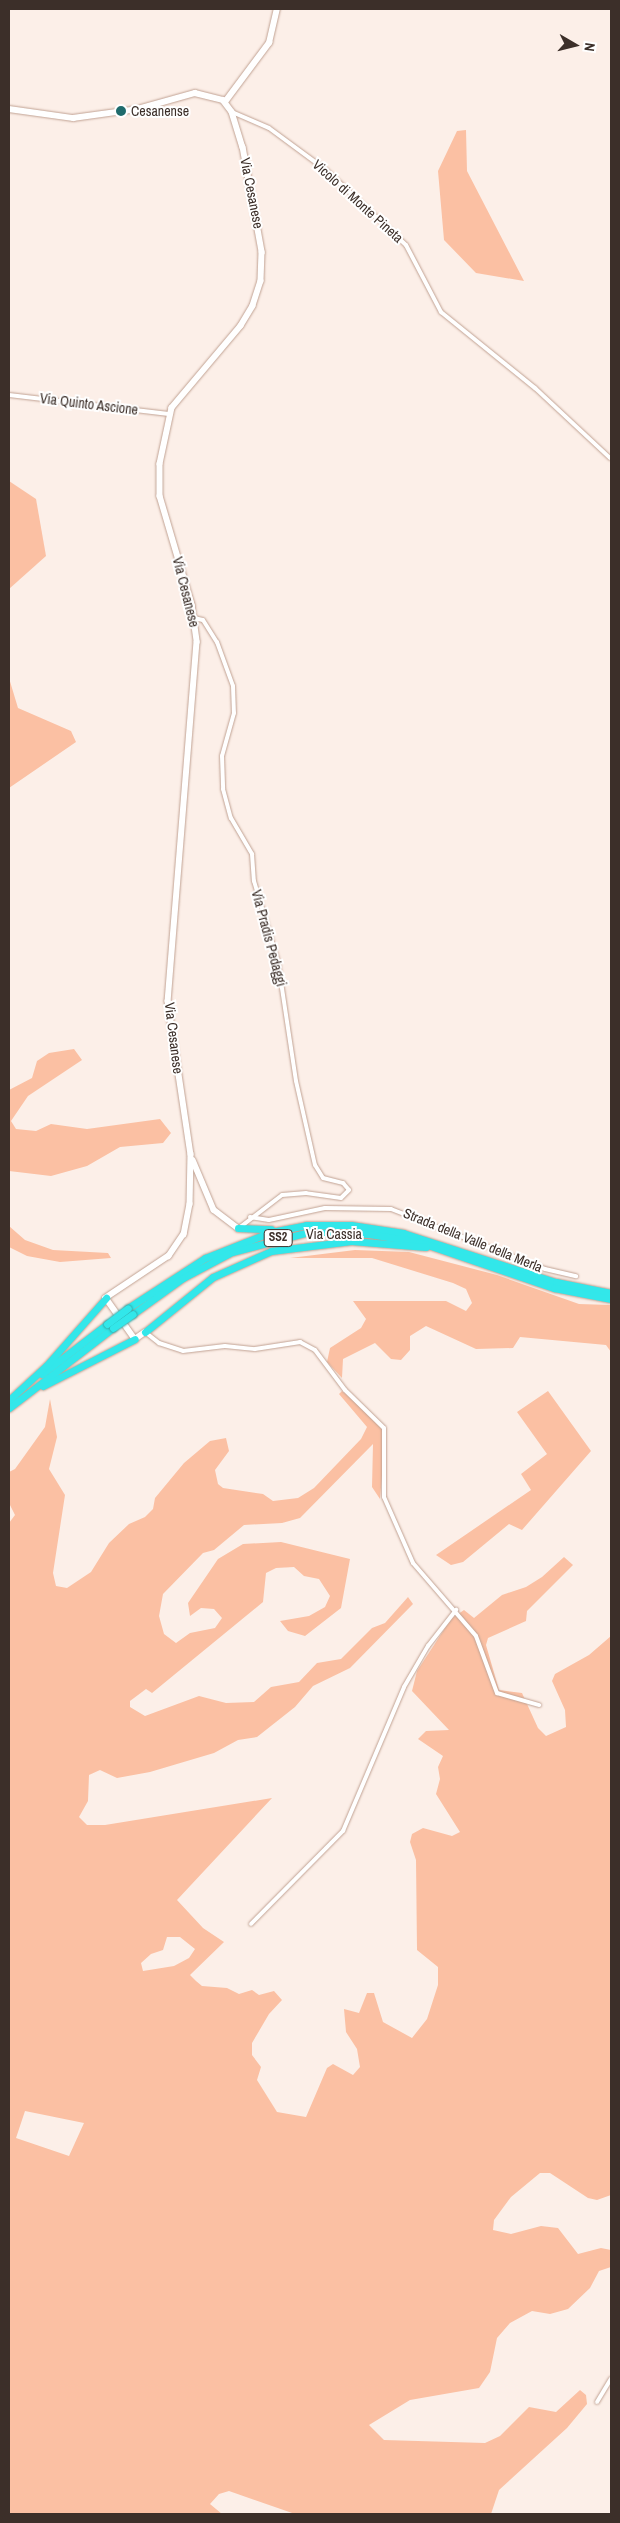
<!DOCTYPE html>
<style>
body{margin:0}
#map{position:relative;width:620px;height:2523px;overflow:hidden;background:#fcefe8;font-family:"Archivo Narrow",sans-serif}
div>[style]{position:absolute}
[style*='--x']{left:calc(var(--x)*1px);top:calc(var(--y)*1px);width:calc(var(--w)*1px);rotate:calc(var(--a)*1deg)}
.green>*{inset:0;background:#fbc0a3}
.roads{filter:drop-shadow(0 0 1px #c1a293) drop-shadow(0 0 1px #c1a293)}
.street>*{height:4px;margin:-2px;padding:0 2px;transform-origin:2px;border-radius:2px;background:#fff}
.secondary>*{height:5.5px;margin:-2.75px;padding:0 2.75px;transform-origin:2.75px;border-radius:2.75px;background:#fff}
.highway>*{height:7px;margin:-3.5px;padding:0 3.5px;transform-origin:3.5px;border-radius:3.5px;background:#32e7ea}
.bridges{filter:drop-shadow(0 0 1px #36a7a6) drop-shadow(0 0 1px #36a7a6)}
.highway-bridge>*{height:7px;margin:-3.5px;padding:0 3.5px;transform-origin:3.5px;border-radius:3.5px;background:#32e7ea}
.dots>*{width:14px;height:14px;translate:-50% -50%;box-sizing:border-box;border:2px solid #fff;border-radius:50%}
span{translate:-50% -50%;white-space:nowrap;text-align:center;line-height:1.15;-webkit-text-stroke:4px #fff;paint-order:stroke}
.shield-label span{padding:1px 4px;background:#fff;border:1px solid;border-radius:4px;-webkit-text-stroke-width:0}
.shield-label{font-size:12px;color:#3c2f29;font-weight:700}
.poi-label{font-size:14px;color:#3c2f29}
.left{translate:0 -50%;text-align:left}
.street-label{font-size:14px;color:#3c2f29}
.frame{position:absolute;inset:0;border:10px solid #3c2f29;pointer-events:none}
.north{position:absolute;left:550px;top:20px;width:50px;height:50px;-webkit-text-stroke:4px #fff;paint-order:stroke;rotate:98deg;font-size:14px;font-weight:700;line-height:20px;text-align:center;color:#3c2f29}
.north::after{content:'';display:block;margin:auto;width:18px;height:22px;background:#3c2f29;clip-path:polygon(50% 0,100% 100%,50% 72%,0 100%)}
</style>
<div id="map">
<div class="green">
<div style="clip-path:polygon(466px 130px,467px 171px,524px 281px,476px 273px,444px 240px,438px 171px,457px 131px)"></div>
<div style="clip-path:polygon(9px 481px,36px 499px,46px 556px,9px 589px)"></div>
<div style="clip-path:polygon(9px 678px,18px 708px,71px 731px,76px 742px,9px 788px)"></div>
<div style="clip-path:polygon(74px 1049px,82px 1060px,28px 1096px,11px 1121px,16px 1129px,36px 1131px,51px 1124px,87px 1129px,160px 1119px,171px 1133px,163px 1143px,120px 1147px,87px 1166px,51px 1176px,9px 1171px,9px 1090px,32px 1078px,37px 1061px,49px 1053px)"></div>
<div style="clip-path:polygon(9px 1226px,25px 1240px,53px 1250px,108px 1253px,111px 1258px,60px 1262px,27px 1256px,9px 1247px)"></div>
<div style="clip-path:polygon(355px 1250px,409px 1252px,497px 1275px,579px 1304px,611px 1305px,611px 1352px,606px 1345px,520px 1337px,513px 1348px,476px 1349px,426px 1326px,410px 1336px,410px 1350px,401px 1360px,391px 1359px,375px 1343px,343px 1359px,342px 1378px,327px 1362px,330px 1348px,361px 1328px,366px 1319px,353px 1301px,446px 1301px,466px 1311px,472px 1303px,466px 1289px,453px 1283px,372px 1258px,290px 1258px)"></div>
<div style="clip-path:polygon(evenodd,342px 1391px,380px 1423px,385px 1439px,380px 1499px,372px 1487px,373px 1444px,300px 1518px,282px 1523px,244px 1525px,214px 1550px,203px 1553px,163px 1594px,159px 1616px,164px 1634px,176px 1643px,190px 1633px,215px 1628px,222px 1618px,214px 1609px,201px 1608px,190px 1616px,188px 1603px,218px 1559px,243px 1544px,281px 1542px,350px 1559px,341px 1608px,305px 1636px,288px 1631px,280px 1621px,309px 1616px,325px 1607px,330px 1596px,319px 1579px,304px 1576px,294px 1567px,276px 1568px,266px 1573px,263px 1602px,152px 1693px,146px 1689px,130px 1701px,130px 1707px,145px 1716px,199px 1696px,226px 1703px,254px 1702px,271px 1687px,299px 1682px,317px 1663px,341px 1659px,372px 1628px,385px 1623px,408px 1597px,413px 1604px,350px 1668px,313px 1686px,295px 1707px,257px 1737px,238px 1740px,214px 1753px,150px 1772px,117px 1778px,100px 1770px,89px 1775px,88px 1801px,79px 1817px,87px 1825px,105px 1825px,272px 1798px,177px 1900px,203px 1928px,224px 1942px,190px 1975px,196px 1981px,202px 1986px,227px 1988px,239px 1994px,252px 1990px,259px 1995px,274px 1991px,282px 2000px,269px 2014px,252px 2043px,252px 2055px,261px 2067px,257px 2080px,277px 2112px,306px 2117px,327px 2068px,333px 2064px,353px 2075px,360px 2067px,357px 2049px,346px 2032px,344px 2009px,359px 2013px,367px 1993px,374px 1993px,383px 2022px,412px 2038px,427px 2019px,438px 1985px,438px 1967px,417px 1950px,416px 1860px,410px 1842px,412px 1834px,423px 1828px,452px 1836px,460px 1832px,436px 1794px,440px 1779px,438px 1767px,443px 1756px,418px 1739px,426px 1731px,449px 1730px,412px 1691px,417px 1671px,451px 1619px,464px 1610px,474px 1618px,502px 1595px,526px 1587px,542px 1577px,564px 1557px,573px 1565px,527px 1611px,526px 1621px,488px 1638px,486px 1645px,499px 1690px,522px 1693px,538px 1728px,546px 1736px,566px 1727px,565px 1710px,552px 1681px,555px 1674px,589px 1655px,611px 1636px,611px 2195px,597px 2200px,588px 2198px,550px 2173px,540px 2173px,511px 2197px,494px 2220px,493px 2230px,511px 2234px,541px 2226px,558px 2228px,578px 2254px,601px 2248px,611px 2250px,611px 2267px,599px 2271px,590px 2288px,568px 2309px,550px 2314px,532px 2311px,510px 2323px,497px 2338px,490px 2372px,479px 2388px,410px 2400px,369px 2425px,384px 2440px,485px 2443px,500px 2436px,529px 2407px,556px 2412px,580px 2390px,586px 2395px,587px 2404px,567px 2428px,499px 2490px,491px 2514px,295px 2514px,229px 2491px,219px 2494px,210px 2504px,222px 2514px,9px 2514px,9px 1523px,15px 1515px,9px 1503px,9px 1472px,15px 1469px,45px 1427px,50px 1399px,57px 1437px,49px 1469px,65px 1495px,53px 1573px,56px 1586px,67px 1588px,91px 1572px,109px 1543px,129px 1524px,145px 1517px,153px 1509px,155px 1498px,184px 1463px,210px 1441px,226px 1438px,229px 1451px,215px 1470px,218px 1484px,223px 1488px,263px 1494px,273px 1501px,298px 1498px,314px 1488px,361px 1439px,367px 1427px,339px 1394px,342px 1391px,167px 1937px,180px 1937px,195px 1949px,189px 1958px,174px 1966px,143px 1971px,141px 1963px,151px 1954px,163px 1950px,167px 1937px,342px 1391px,25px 2111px,84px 2123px,69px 2156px,16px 2138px,25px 2111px)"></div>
<div style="clip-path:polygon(548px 1391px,591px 1451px,522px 1530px,509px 1524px,463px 1562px,451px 1565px,436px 1555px,531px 1490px,521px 1474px,547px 1454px,517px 1412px)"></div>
</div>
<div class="roads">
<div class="street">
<div style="--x:232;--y:112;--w:40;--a:23.4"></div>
<div style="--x:269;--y:128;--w:71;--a:36.4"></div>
<div style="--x:326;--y:170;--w:110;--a:43.2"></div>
<div style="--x:406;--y:245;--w:76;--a:62.4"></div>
<div style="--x:441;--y:312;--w:121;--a:39"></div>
<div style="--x:535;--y:388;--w:103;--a:43"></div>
<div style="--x:9;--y:395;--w:161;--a:6.8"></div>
<div style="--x:194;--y:618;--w:9;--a:13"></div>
<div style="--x:203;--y:620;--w:26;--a:58"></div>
<div style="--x:217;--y:642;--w:47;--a:70"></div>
<div style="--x:233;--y:686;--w:27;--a:88"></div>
<div style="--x:234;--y:713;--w:45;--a:105.6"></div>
<div style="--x:222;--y:756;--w:33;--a:88"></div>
<div style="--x:223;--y:789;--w:30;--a:75"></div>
<div style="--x:231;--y:818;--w:42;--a:59.7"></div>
<div style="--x:252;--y:854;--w:27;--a:86"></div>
<div style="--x:254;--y:881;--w:84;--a:73.5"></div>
<div style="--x:278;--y:962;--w:120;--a:81.4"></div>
<div style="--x:296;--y:1081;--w:86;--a:77.3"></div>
<div style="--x:315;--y:1165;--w:15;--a:58"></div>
<div style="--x:323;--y:1178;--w:21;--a:14"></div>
<div style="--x:343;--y:1183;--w:9;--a:49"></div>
<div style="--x:349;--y:1190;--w:11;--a:135"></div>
<div style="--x:341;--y:1198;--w:35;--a:-172"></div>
<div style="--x:306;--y:1193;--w:24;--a:175"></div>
<div style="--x:282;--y:1195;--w:54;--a:142.5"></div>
<div style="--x:250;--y:1217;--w:19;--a:9"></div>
<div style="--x:269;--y:1220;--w:57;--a:-12.1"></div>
<div style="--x:325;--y:1208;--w:66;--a:0.9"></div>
<div style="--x:391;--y:1209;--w:165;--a:21.3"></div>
<div style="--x:545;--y:1269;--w:32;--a:13"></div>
<div style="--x:145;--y:1332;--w:18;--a:38"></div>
<div style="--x:159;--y:1343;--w:25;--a:18"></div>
<div style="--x:183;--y:1351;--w:42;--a:-6.8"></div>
<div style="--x:225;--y:1346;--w:30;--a:6"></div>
<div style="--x:255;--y:1349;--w:46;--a:-8.8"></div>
<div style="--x:300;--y:1342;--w:17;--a:28"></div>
<div style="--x:315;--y:1350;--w:50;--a:53.1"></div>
<div style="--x:345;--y:1390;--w:54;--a:44.3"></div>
<div style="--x:384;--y:1428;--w:69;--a:90"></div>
<div style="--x:384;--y:1497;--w:72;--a:66.3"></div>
<div style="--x:413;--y:1563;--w:96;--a:49.2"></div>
<div style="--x:476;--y:1636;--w:61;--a:69.8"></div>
<div style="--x:497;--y:1693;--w:44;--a:15.9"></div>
<div style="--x:251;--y:1924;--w:131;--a:-45.3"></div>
<div style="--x:343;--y:1831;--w:156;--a:-67"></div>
<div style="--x:404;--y:1687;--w:48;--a:-59.7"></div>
<div style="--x:428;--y:1646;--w:46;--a:-52.1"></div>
<div style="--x:597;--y:2402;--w:27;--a:-59"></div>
</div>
<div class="secondary">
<div style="--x:225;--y:102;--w:74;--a:-53.3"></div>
<div style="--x:269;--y:43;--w:35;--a:-77"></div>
<div style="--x:9;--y:109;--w:65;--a:8"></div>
<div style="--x:73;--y:118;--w:66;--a:-7.9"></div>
<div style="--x:138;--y:109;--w:59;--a:-15.7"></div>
<div style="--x:195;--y:93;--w:29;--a:14"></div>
<div style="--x:223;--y:100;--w:15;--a:53"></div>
<div style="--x:232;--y:112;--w:37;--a:73"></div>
<div style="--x:243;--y:147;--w:107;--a:79.7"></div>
<div style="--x:262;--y:252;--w:29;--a:92"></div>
<div style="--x:261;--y:281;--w:26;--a:108"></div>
<div style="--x:253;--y:306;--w:23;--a:121"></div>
<div style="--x:241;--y:326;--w:107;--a:130.1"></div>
<div style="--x:172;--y:408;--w:57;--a:102.1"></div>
<div style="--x:160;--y:464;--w:32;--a:90"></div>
<div style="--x:160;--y:496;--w:114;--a:73.6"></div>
<div style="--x:192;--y:605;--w:37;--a:82"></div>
<div style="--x:197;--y:642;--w:360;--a:94.6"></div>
<div style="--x:168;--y:1001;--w:155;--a:81.5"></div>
<div style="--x:191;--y:1154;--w:50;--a:91.1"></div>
<div style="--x:190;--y:1204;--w:31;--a:101"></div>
<div style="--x:184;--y:1234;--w:27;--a:124"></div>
<div style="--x:169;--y:1256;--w:76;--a:146.3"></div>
<div style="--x:106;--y:1298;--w:50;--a:54.7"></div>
<div style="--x:135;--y:1339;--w:12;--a:-35"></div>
<div style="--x:193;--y:1160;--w:54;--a:67.2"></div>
<div style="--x:214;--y:1210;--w:30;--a:37"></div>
</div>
<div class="highway">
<div style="--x:238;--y:1228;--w:33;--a:2"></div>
<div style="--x:128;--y:1308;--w:92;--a:-33"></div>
<div style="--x:205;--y:1258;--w:71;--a:-21.5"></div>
<div style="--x:271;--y:1232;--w:36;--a:-11"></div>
<div style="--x:306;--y:1225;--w:45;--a:0"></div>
<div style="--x:351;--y:1225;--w:53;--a:8.7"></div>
<div style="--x:403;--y:1233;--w:161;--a:17.8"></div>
<div style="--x:556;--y:1282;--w:56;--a:11.3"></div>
<div style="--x:133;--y:1314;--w:62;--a:-35.8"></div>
<div style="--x:183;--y:1278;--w:55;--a:-28"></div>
<div style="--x:232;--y:1252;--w:80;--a:-14.6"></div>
<div style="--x:309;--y:1232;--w:60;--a:1.9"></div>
<div style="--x:369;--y:1234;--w:51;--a:9.1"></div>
<div style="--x:419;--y:1242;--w:143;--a:18.8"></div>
<div style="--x:554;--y:1288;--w:58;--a:10.9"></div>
<div style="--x:145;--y:1332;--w:87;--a:-39"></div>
<div style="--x:213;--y:1277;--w:64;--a:-24.1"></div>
<div style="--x:271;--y:1251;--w:81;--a:-7.1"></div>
<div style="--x:351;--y:1241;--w:75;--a:4.6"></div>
<div style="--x:42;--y:1374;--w:82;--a:-37.6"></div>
<div style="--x:43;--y:1386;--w:103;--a:-27.1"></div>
<div style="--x:9;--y:1400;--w:50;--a:-42.6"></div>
<div style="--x:46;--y:1366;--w:91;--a:-48.6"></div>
<div style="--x:9;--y:1408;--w:131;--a:-37.6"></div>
</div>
</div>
<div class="bridges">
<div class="highway-bridge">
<div style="--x:107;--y:1324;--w:26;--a:-37"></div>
<div style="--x:113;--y:1328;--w:24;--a:-35"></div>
</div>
</div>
<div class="dots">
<div style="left:121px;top:111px;background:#1f6b6c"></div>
</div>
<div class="shield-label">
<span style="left:278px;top:1238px">SS2</span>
</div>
<div class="poi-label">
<span class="left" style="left:131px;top:111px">Cesanense</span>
</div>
<div class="street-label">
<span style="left:252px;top:193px;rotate:79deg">Via Cesanese</span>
<span style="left:358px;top:201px;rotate:42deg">Vicolo di Monte Pineta</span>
<span style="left:89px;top:404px;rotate:7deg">Via Quinto Ascione</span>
<span style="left:186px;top:592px;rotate:76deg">Via Cesanese</span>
<span style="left:269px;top:938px;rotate:75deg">Via Pradis Pedaggi</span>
<span style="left:174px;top:1038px;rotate:83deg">Via Cesanese</span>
<span style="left:334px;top:1234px">Via Cassia</span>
<span style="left:473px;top:1240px;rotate:22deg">Strada della Valle della Merla</span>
</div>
<div class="frame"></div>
<div class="north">N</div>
</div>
